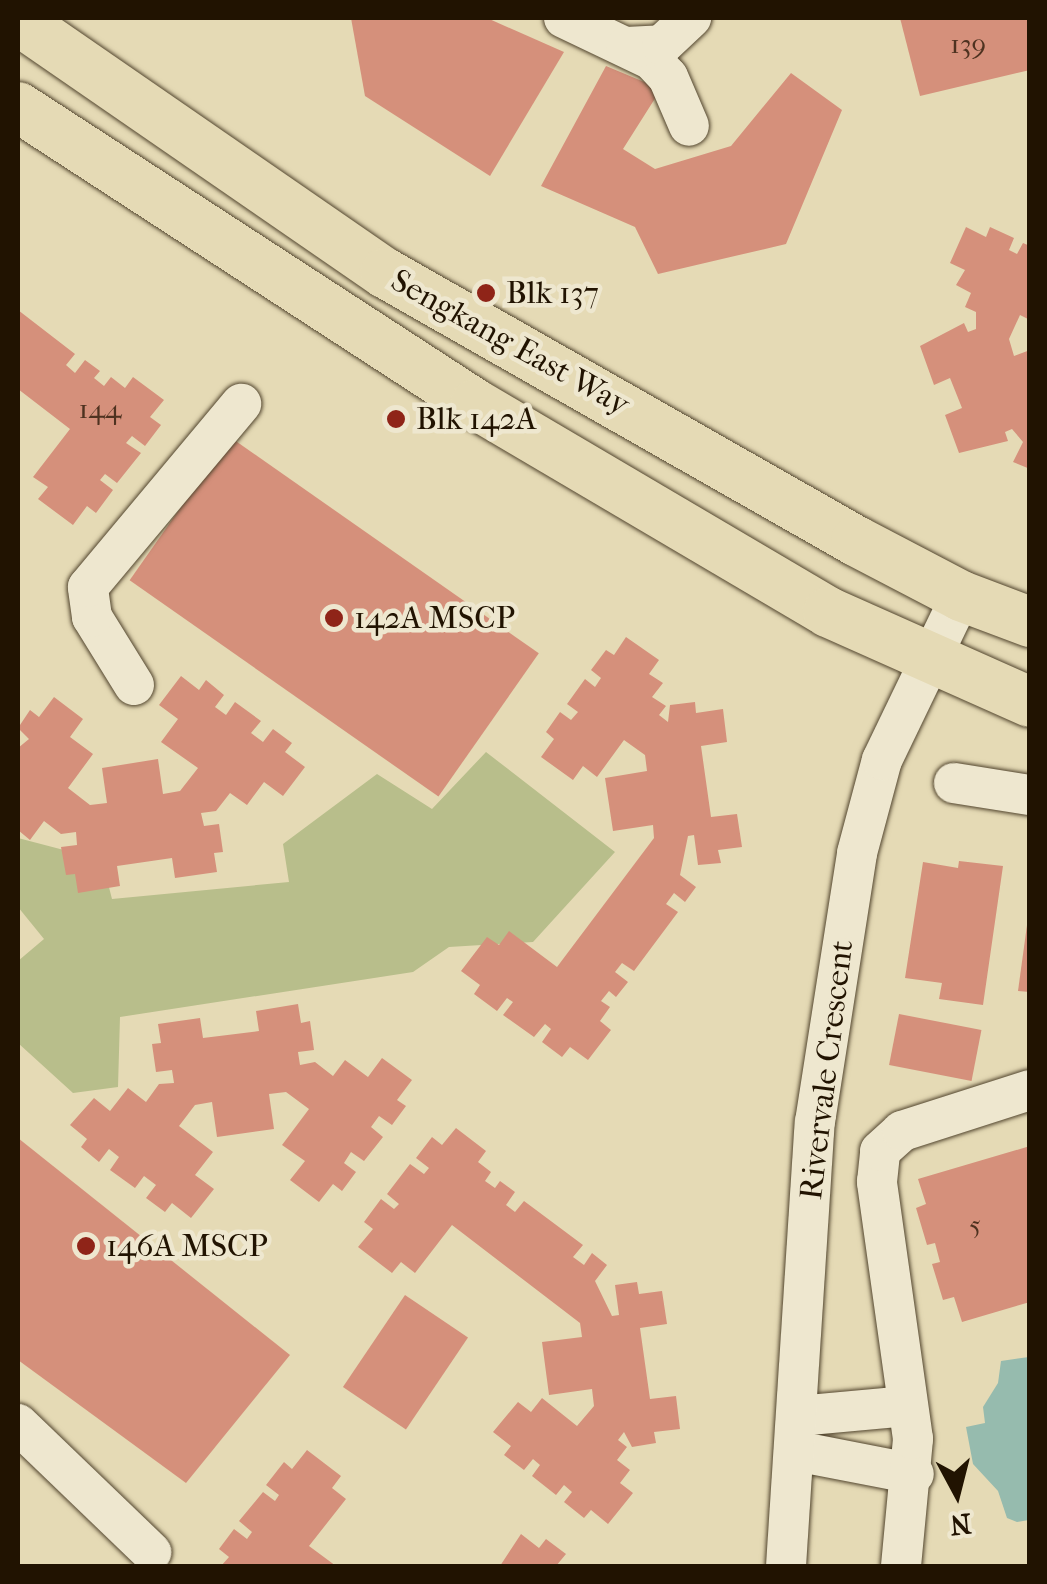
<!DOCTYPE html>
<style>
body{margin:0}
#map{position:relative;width:1047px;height:1584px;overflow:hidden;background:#e5dab5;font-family:"IM FELL French Canon",serif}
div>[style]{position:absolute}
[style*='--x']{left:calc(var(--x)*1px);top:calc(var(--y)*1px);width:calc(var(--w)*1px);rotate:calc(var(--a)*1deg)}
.green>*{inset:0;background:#b8be8b}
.water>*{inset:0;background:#96bbae}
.building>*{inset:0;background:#d5907b;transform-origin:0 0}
.roads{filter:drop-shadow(0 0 2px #52452e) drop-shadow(0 0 2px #52452e)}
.minor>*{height:40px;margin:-20px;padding:0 20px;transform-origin:20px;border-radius:20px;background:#eee7cf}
.major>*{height:50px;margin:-25px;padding:0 25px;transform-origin:25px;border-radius:25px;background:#e5dab5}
.dots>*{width:28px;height:28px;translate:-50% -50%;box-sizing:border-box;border:5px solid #eee7cf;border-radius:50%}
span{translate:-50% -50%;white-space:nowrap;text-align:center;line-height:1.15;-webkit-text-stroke:9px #eee7cf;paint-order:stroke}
.number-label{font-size:28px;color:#4e3220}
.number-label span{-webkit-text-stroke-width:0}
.poi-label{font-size:32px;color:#211301}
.left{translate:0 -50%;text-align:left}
.street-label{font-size:32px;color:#211301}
.frame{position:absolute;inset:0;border:20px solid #211301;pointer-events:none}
.north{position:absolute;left:907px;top:1444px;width:100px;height:100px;-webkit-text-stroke:8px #eee7cf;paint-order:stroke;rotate:173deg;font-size:28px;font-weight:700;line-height:40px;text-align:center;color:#211301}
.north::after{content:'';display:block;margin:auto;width:35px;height:45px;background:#211301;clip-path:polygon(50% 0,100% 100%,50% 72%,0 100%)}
</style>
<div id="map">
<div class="green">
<div style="clip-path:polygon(486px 752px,615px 852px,533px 942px,449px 947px,413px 972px,120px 1017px,118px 1087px,73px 1093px,18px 1043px,18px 961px,44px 939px,18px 907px,18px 838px,102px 860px,112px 899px,289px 882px,283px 844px,377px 774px,432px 809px)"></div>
</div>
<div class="water">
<div style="clip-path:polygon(1029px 1357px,1029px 1520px,1017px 1522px,1007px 1518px,998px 1491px,973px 1464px,966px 1427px,985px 1423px,983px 1407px,998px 1383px,1001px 1361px)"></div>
</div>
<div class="building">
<div style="clip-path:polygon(351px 18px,487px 18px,564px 52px,490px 176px,365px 96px)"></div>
<div style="clip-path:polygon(900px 18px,1030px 18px,1030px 70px,920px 96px)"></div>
<div style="clip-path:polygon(606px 66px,661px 89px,623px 149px,655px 169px,731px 146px,791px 73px,842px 110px,786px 244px,658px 274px,635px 227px,541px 186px)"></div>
<div style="clip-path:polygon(966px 227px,986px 237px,990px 227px,1014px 238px,1009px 250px,1017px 254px,1023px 243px,1030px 246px,1030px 320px,1020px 315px,1009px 339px,1014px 356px,1030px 350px,1030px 469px,1013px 462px,1023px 442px,1012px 429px,1005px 432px,1008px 441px,959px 453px,945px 415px,962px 408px,950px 378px,934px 385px,920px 346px,964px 323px,968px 332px,976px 329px,976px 312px,965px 307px,971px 293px,956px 285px,965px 270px,950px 263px)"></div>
<div style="clip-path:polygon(18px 310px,75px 354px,66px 365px,75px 373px,85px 360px,100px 371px,94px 378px,104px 386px,111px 377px,125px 388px,133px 377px,164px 400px,150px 417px,161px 425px,145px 446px,132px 436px,126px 443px,141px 453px,117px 483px,105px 474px,100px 480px,113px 490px,96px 513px,87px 506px,73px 525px,38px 499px,48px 487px,33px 477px,70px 429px,18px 389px)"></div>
<div style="left:230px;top:437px;width:377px;height:175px;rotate:35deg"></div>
<div style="clip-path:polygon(626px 637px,659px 660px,649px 674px,663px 683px,652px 697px,666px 706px,659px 715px,668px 722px,670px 705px,695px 702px,696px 713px,723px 709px,727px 742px,701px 746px,711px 817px,737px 814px,742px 847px,718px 850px,721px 863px,698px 865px,694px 835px,688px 836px,680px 875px,696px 887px,685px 902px,674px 893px,666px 904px,678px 912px,634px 971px,622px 963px,615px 972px,628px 982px,616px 997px,609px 991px,601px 1001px,610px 1007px,600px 1021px,611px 1030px,588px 1060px,570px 1047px,562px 1057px,542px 1042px,551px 1029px,545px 1024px,534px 1037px,503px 1015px,513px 1002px,507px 998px,497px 1011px,474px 994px,480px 985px,461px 971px,487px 937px,499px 945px,509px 931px,557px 967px,654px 838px,653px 825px,613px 831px,605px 778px,647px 771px,645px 755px,624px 740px,597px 777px,583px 766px,573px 780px,541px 757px,554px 739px,546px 732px,560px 712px,571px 720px,578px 712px,567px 704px,585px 679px,595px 687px,601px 678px,591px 670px,606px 650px,614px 655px)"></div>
<div style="clip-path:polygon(181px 676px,199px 690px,206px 680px,224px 695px,215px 707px,226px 715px,235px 702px,261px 721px,251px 733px,263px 742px,273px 729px,292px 743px,285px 752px,305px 767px,283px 796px,264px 782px,247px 805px,230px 793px,216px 811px,201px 813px,204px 826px,219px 824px,223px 852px,214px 853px,217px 872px,175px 878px,172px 858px,117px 866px,120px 886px,78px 893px,75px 874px,66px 875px,61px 847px,77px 845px,76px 832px,61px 834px,44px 821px,30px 840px,18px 830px,18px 748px,29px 739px,18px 728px,30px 710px,39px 717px,54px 697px,83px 719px,70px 737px,93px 754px,68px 788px,90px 805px,107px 803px,102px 768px,158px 759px,163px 794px,180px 791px,198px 768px,161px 742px,178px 719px,159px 705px)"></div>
<div style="clip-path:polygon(959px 861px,1003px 866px,983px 1005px,939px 999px,942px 983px,905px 978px,923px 862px,958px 868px)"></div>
<div style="clip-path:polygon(1027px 925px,1030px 925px,1030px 992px,1018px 991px)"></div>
<div style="clip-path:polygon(298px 1004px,301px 1023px,310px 1021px,314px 1050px,298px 1052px,300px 1065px,315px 1062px,333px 1076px,345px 1060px,368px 1077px,382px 1058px,412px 1080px,397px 1100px,406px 1106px,392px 1125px,379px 1116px,371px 1127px,383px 1137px,364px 1161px,351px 1152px,344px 1163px,356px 1172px,342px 1191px,333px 1184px,319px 1202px,290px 1180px,305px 1161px,282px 1145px,309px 1109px,286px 1092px,269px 1094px,274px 1129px,217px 1137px,212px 1102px,195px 1105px,179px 1126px,213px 1152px,195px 1175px,214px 1189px,191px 1218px,172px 1203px,165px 1212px,146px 1198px,156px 1185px,144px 1176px,135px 1188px,110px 1170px,119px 1157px,109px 1149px,99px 1162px,81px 1147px,87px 1139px,70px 1125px,94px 1098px,110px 1111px,128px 1088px,146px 1102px,159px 1084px,174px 1083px,172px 1070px,156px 1072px,152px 1044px,161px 1043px,158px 1024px,200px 1018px,203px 1038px,259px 1031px,256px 1011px)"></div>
<div style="left:899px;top:1014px;width:84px;height:52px;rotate:11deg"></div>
<div style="clip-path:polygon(456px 1128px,486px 1151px,478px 1162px,491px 1172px,485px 1181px,495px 1188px,500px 1181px,515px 1192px,506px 1205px,515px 1212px,524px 1201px,583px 1245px,573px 1257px,584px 1265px,592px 1253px,607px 1265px,595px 1281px,612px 1316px,619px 1315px,615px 1285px,637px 1282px,639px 1294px,662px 1291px,667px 1324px,640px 1328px,650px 1399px,676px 1396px,680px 1429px,654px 1432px,656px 1443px,632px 1447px,624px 1432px,618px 1440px,627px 1447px,617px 1460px,630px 1470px,620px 1483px,633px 1493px,608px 1524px,591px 1510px,584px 1518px,564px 1502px,572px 1492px,564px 1485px,556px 1495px,532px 1476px,540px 1465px,533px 1459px,524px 1470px,504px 1455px,511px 1446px,493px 1432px,518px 1402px,531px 1412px,542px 1398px,577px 1426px,594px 1406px,592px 1389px,549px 1395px,542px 1342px,582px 1337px,580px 1323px,452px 1225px,415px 1273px,401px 1262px,392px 1273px,358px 1247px,373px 1229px,364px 1222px,381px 1199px,394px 1209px,399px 1204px,387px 1194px,410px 1164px,424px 1174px,429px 1168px,416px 1158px,432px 1137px,442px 1145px)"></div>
<div style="clip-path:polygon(18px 1138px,290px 1355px,186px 1483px,18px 1360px)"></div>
<div style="clip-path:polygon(1030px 1146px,1030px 1302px,962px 1322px,954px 1297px,943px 1300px,932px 1264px,940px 1262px,935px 1243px,927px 1245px,916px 1208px,926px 1204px,918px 1179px)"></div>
<div style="left:405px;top:1295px;width:76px;height:111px;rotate:34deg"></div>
<div style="clip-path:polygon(307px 1450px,341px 1476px,332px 1488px,346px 1499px,309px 1546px,336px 1566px,221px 1566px,229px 1557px,219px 1549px,234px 1529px,247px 1539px,252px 1532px,239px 1521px,263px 1492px,275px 1501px,279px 1495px,266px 1485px,284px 1462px,292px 1469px)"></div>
<div style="clip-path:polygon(521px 1534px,539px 1548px,546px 1539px,566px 1554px,556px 1566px,500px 1566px)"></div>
</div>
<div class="roads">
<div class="minor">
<div style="--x:564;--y:18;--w:98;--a:25.5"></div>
<div style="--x:652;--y:60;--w:23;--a:47"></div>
<div style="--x:668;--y:77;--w:53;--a:66.8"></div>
<div style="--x:626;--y:47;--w:36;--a:-3"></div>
<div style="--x:662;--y:45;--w:40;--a:-43"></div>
<div style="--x:134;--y:685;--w:80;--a:-121.7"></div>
<div style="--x:92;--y:617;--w:30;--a:-98"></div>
<div style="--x:88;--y:587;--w:239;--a:-50.1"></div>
<div style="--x:954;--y:783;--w:77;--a:9"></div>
<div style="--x:798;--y:1416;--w:110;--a:-5.2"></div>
<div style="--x:18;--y:1424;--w:185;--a:43.9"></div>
<div style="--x:796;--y:1451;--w:120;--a:11"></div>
<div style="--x:786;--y:1566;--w:445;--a:-86.3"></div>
<div style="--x:815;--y:1122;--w:272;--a:-81.1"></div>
<div style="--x:857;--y:853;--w:96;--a:-75"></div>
<div style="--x:882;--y:760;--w:182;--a:-64.3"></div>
<div style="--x:901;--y:1566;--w:128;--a:-84.6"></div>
<div style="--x:913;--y:1439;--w:260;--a:-98"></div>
<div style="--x:877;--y:1182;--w:31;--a:-84"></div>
<div style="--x:880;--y:1151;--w:30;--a:-42"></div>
<div style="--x:902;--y:1131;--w:134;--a:-17.8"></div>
</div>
<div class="major">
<div style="--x:18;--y:20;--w:446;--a:34.6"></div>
<div style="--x:385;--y:273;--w:542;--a:29.64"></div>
<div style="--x:856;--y:541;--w:119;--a:27.6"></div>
<div style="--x:961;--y:596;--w:74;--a:20.6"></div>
<div style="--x:18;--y:107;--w:545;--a:33.02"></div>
<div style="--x:475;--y:404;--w:410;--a:30.5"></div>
<div style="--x:828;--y:612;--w:221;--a:24"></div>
</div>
</div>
<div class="dots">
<div style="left:486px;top:293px;background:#8f2418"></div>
<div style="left:396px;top:419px;background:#8f2418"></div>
<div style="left:334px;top:618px;background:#8f2418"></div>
<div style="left:86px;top:1246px;background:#8f2418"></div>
</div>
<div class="number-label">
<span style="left:968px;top:44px">139</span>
<span style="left:100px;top:409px">144</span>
<span style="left:975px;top:1225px">5</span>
</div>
<div class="poi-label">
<span class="left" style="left:506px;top:293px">Blk 137</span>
<span class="left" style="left:416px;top:419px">Blk 142A</span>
<span class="left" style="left:354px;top:618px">142A MSCP</span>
<span class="left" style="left:106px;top:1246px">146A MSCP</span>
</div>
<div class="street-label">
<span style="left:510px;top:343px;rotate:29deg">Sengkang East Way</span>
<span style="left:827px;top:1070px;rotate:-83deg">Rivervale Crescent</span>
</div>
<div class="frame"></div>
<div class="north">N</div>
</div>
